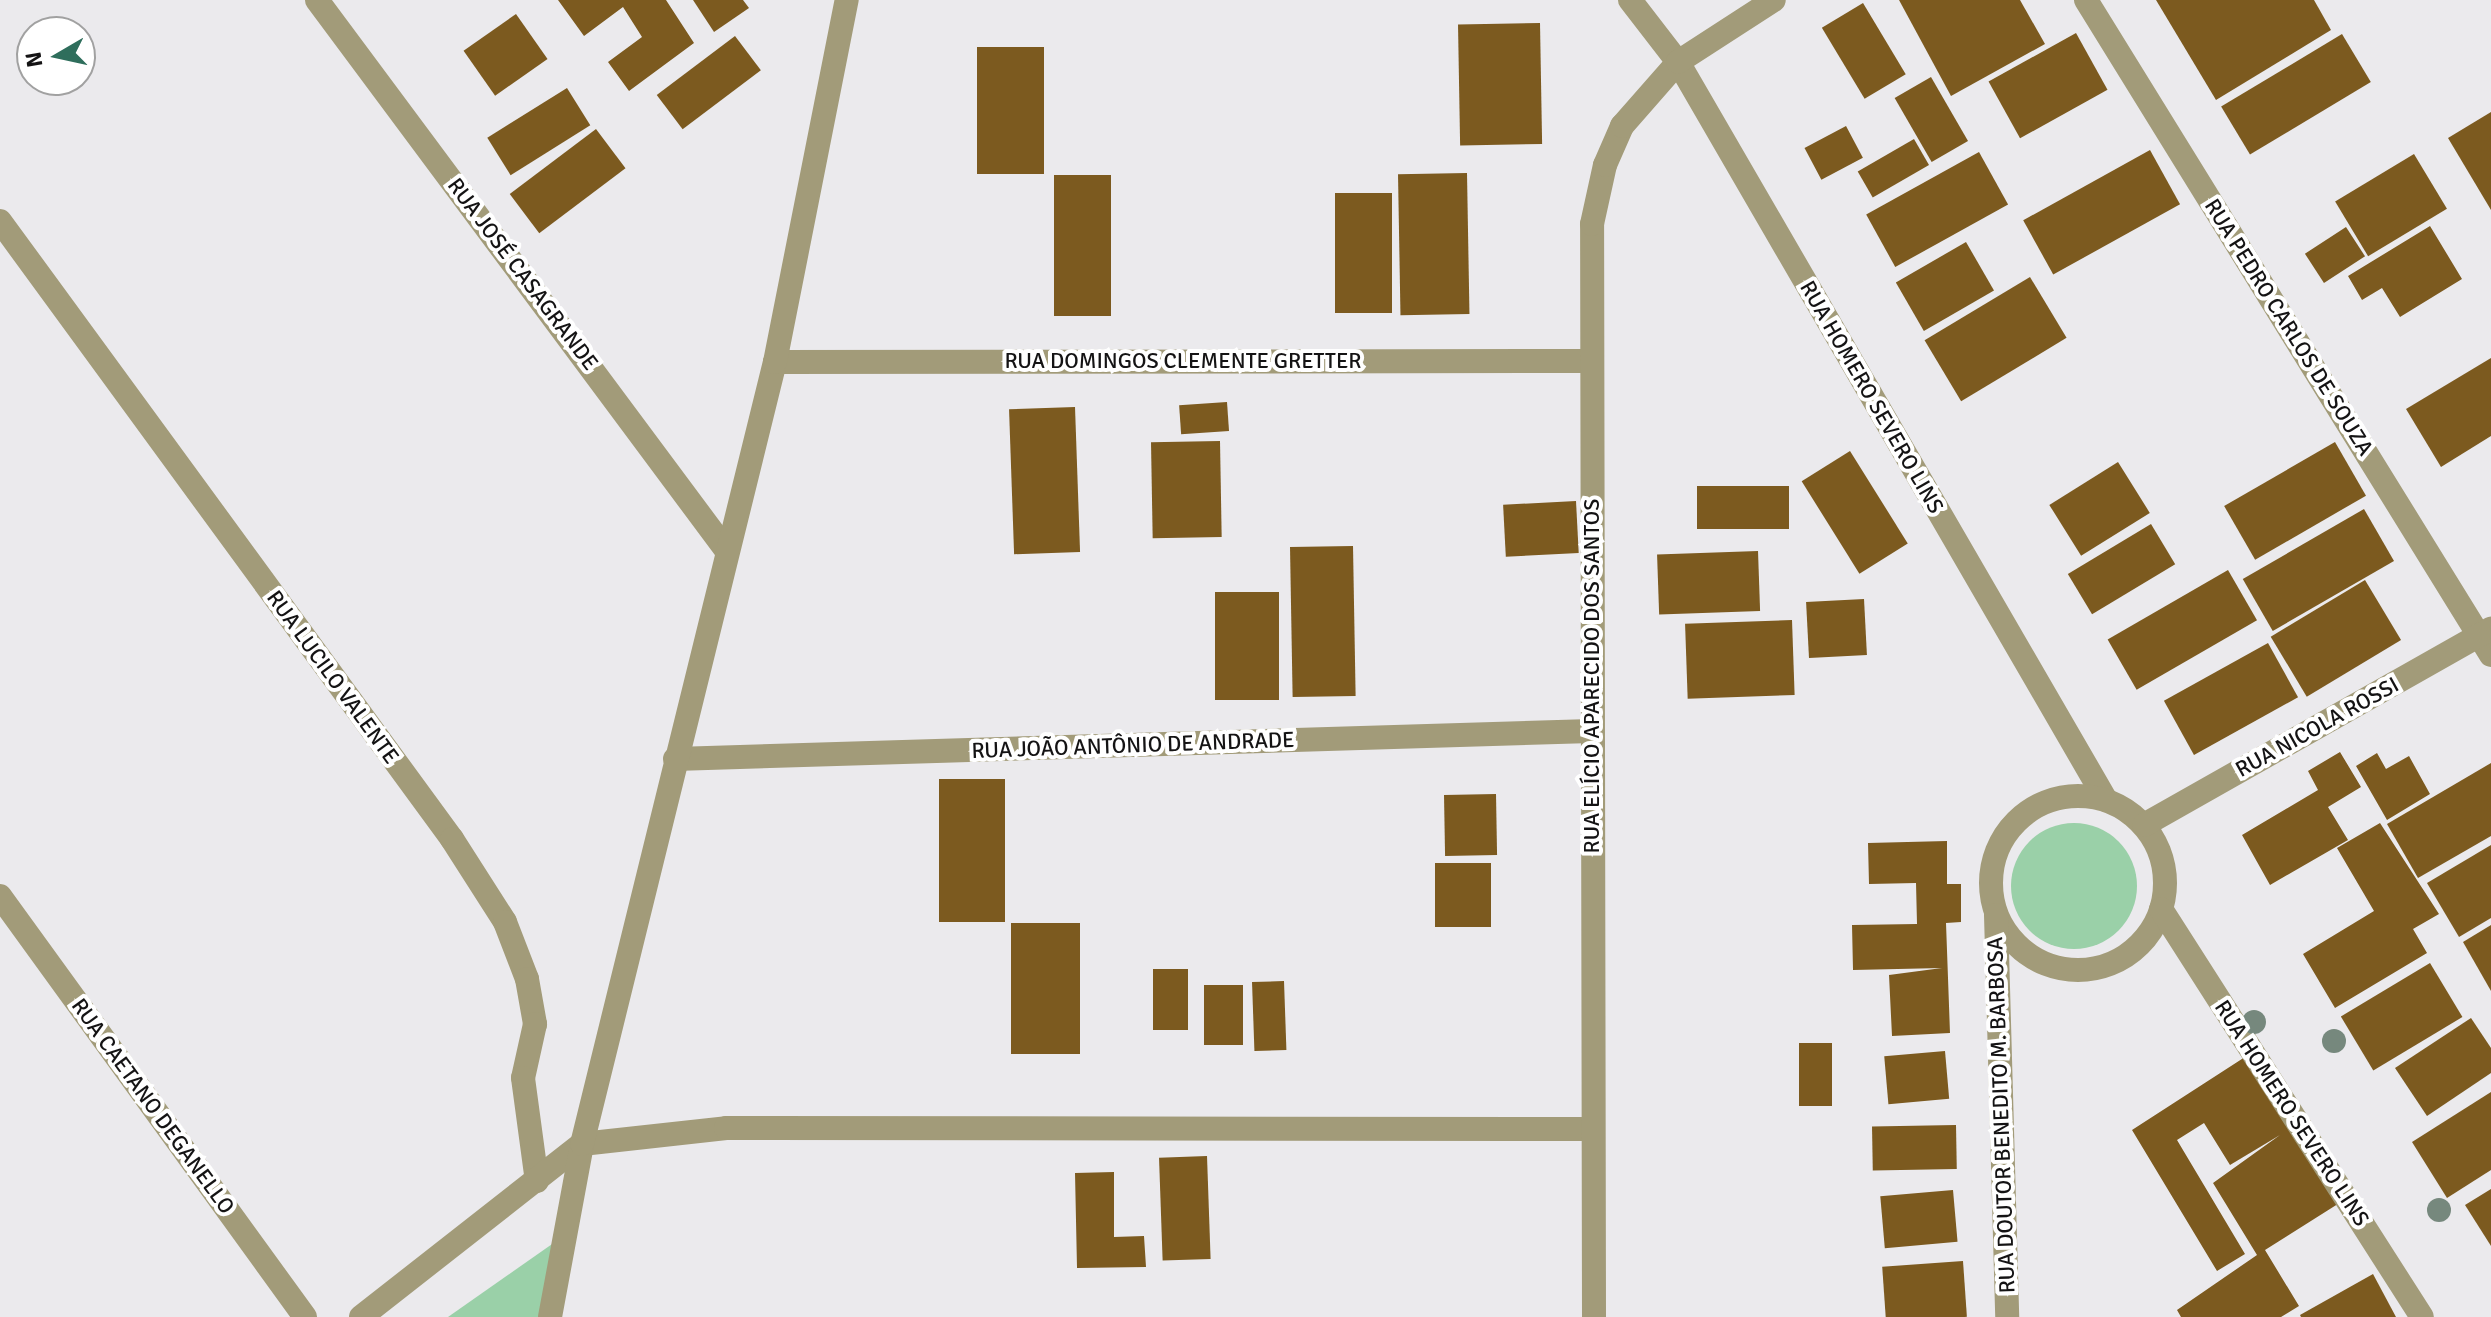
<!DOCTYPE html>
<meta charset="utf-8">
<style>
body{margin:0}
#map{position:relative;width:2491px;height:1317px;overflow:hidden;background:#ebeaed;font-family:Signika,sans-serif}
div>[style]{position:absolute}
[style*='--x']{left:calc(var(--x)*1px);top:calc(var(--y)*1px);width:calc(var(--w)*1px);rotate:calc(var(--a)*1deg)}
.green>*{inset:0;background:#9ad0a8}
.round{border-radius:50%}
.building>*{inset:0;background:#7c5a1f;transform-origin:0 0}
.minor>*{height:24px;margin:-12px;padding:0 12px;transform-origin:12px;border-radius:12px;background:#a29b79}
.minor>.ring{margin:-12px;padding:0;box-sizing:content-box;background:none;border:24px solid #a29b79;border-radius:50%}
.trees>*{width:24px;height:24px;margin:-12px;border-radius:50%;background:#76887d}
span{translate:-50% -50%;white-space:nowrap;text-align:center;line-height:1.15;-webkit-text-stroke:8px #fff;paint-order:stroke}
.street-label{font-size:22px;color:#141314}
.north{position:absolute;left:16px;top:16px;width:80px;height:80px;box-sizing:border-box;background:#fff;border:2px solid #a1a1a1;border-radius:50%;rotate:261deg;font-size:22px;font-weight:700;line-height:32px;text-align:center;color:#141314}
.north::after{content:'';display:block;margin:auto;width:28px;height:36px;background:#2f6e5c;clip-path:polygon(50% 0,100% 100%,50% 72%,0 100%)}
</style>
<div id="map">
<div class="green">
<div class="round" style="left:2011px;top:823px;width:126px;height:126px"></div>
<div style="clip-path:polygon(565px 1235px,545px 1317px,448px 1317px)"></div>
</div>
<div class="building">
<div style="clip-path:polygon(558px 0,666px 0,694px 43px,629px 91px,608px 62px,642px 37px,623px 7px,584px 36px)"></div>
<div style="clip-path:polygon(693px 0,743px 0,749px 8px,714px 32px)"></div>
<div style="clip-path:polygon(1899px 0,2020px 0,2045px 44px,1951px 96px)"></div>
<div style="clip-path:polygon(2156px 0,2314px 0,2331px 30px,2216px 100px)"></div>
<div style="left:1863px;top:3px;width:83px;height:48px;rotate:59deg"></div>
<div style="left:516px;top:14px;width:55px;height:64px;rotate:55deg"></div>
<div style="left:1540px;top:23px;width:121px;height:82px;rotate:89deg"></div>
<div style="left:2076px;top:33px;width:65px;height:100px;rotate:61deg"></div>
<div style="left:2342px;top:34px;width:56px;height:141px;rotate:59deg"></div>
<div style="left:735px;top:36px;width:43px;height:98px;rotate:53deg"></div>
<div style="left:977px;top:47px;width:67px;height:127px"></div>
<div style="left:1931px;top:77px;width:74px;height:42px;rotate:60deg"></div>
<div style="left:567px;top:88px;width:44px;height:94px;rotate:58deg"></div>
<div style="clip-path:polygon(2491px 112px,2491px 210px,2448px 138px)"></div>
<div style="left:1846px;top:126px;width:36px;height:47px;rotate:62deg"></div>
<div style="left:596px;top:129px;width:49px;height:108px;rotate:53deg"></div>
<div style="left:1914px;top:139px;width:30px;height:65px;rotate:60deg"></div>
<div style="left:2150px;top:150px;width:62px;height:145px;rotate:61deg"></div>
<div style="left:1979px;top:152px;width:60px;height:129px;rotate:61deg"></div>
<div style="left:2414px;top:154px;width:64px;height:92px;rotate:59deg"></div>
<div style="left:1467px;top:173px;width:141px;height:69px;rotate:89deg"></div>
<div style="left:1054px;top:175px;width:57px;height:141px"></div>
<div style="left:1392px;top:193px;width:120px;height:57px;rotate:90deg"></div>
<div style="clip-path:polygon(2430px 226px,2462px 279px,2400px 317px,2382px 288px,2362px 300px,2348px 276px)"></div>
<div style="left:2346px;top:227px;width:35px;height:49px;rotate:57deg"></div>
<div style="left:1966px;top:242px;width:56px;height:81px;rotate:60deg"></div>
<div style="left:2030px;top:277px;width:71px;height:123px;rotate:59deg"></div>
<div style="clip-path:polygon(2491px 358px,2491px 436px,2441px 467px,2406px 409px)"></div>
<div style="left:1227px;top:402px;width:29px;height:48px;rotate:86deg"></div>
<div style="left:1075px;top:407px;width:145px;height:66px;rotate:88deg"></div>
<div style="left:1220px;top:441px;width:96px;height:69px;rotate:89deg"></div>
<div style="left:2335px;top:442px;width:62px;height:128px;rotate:60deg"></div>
<div style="left:1850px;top:451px;width:109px;height:57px;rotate:58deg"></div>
<div style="left:2118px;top:462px;width:60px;height:81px;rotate:58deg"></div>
<div style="left:1789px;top:486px;width:43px;height:92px;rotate:90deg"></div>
<div style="left:1576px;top:501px;width:52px;height:73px;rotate:87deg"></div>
<div style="left:2364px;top:509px;width:60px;height:140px;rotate:60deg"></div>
<div style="left:2151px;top:524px;width:47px;height:97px;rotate:59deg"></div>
<div style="left:1353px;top:546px;width:150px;height:63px;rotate:89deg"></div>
<div style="left:1758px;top:551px;width:60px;height:101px;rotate:88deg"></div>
<div style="left:2228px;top:570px;width:58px;height:139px;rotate:60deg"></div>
<div style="left:2365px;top:580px;width:70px;height:110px;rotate:59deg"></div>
<div style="left:1215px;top:592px;width:64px;height:108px"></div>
<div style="left:1864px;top:599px;width:56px;height:58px;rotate:87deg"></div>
<div style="left:1792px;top:620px;width:75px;height:107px;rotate:88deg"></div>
<div style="left:2268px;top:643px;width:62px;height:119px;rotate:61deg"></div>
<div style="clip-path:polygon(2340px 752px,2361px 787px,2328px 807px,2348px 840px,2270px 885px,2242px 835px,2318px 790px,2308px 771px)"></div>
<div style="clip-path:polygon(2377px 753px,2386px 769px,2409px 756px,2430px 794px,2387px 820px,2356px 766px)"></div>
<div style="clip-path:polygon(2491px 763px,2491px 836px,2418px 878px,2387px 824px)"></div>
<div style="left:939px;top:779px;width:66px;height:143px"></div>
<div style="left:1496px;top:794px;width:61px;height:52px;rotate:89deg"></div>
<div style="clip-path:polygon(2380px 823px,2439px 914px,2413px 929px,2427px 953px,2335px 1008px,2303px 954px,2374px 911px,2337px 848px)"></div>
<div style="clip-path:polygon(1947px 841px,1947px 884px,1961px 884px,1961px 922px,1946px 923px,1950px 1033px,1892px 1036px,1889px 975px,1942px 968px,1853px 970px,1852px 925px,1917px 924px,1916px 883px,1869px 884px,1868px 843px)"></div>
<div style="clip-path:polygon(2491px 845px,2491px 918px,2459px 937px,2427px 883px)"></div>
<div style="left:1435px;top:863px;width:56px;height:64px"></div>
<div style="left:1011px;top:923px;width:69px;height:131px"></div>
<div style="clip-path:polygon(2491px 925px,2491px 991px,2463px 942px)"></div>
<div style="left:2430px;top:963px;width:63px;height:104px;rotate:59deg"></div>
<div style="left:1153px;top:969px;width:35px;height:61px"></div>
<div style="left:1284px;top:981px;width:69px;height:32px;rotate:88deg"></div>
<div style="left:1204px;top:985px;width:39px;height:60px"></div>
<div style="clip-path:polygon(2471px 1018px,2491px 1048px,2491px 1073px,2427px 1116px,2395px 1068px)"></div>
<div style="left:1799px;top:1043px;width:33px;height:63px"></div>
<div style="left:1945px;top:1051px;width:48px;height:61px;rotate:85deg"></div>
<div style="clip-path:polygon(2245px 1057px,2341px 1202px,2265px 1250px,2299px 1306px,2281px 1317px,2181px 1317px,2177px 1310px,2257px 1255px,2213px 1183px,2280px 1135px,2230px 1165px,2204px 1123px,2177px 1140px,2245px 1254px,2217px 1271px,2132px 1130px)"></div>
<div style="clip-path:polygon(2491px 1092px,2491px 1170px,2447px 1198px,2412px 1142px)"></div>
<div style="left:1956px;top:1125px;width:44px;height:84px;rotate:89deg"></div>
<div style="left:1207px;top:1156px;width:103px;height:48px;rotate:88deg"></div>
<div style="clip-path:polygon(1114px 1172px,1114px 1237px,1144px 1236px,1146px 1267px,1077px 1268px,1075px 1173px)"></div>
<div style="clip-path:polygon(2491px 1189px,2491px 1246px,2465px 1205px)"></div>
<div style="left:1953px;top:1190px;width:52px;height:73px;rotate:85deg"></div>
<div style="left:1963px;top:1261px;width:56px;height:81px;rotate:86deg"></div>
<div style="clip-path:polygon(2373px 1274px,2396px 1317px,2301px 1317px,2300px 1315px)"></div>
</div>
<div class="minor">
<div style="--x:317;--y:0;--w:685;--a:53.36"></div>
<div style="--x:1630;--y:0;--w:78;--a:52.3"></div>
<div style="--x:1678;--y:62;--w:853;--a:59.89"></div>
<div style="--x:2086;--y:0;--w:770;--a:58.27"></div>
<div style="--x:0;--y:221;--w:766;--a:53.82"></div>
<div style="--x:452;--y:839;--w:98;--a:57.4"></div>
<div style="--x:505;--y:922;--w:61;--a:68.9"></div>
<div style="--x:527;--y:979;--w:46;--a:79.9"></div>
<div style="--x:535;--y:1024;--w:55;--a:102.5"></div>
<div style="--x:523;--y:1078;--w:104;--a:82.3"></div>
<div style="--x:775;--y:362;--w:816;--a:-0.07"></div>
<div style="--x:675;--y:759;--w:917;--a:-1.75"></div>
<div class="ring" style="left:1991px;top:796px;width:150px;height:150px"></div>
<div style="--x:2144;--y:825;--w:399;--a:-29.5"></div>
<div style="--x:0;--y:896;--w:520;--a:54.08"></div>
<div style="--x:2161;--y:909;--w:484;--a:57.4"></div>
<div style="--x:1996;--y:915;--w:402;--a:88.4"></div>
<div style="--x:361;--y:1317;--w:281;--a:-38.1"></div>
<div style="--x:582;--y:1144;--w:145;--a:-6.3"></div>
<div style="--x:726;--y:1128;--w:866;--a:0.07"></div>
<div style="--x:550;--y:1317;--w:176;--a:-79.5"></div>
<div style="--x:582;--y:1144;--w:805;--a:-76.14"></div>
<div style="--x:775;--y:362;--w:369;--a:-78.8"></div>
<div style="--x:1594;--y:1317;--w:1093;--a:-90.1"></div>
<div style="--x:1592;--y:224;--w:60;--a:-77.6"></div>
<div style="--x:1605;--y:165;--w:43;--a:-66.4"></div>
<div style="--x:1622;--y:126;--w:85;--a:-48.8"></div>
<div style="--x:1678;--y:62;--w:114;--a:-32.9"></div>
</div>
<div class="trees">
<div style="left:2254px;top:1022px"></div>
<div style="left:2334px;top:1041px"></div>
<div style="left:2439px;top:1210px"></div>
</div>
<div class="street-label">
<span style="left:523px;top:274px;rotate:53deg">RUA JOSÉ CASAGRANDE</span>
<span style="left:2289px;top:327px;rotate:58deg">RUA PEDRO CARLOS DE SOUZA</span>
<span style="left:1183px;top:361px">RUA DOMINGOS CLEMENTE GRETTER</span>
<span style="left:1872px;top:397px;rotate:60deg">RUA HOMERO SEVERO LINS</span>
<span style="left:1592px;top:676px;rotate:-90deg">RUA ELÍCIO APARECIDO DOS SANTOS</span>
<span style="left:333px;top:677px;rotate:54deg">RUA LUCILO VALENTE</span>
<span style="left:2317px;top:727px;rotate:-29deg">RUA NICOLA ROSSI</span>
<span style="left:1133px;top:745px;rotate:-2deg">RUA JOÃO ANTÔNIO DE ANDRADE</span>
<span style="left:153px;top:1106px;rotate:54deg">RUA CAETANO DEGANELLO</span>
<span style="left:2292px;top:1113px;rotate:57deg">RUA HOMERO SEVERO LINS</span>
<span style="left:2001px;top:1115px;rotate:-92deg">RUA DOUTOR BENEDITO M. BARBOSA</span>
</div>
<div class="north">N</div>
</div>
